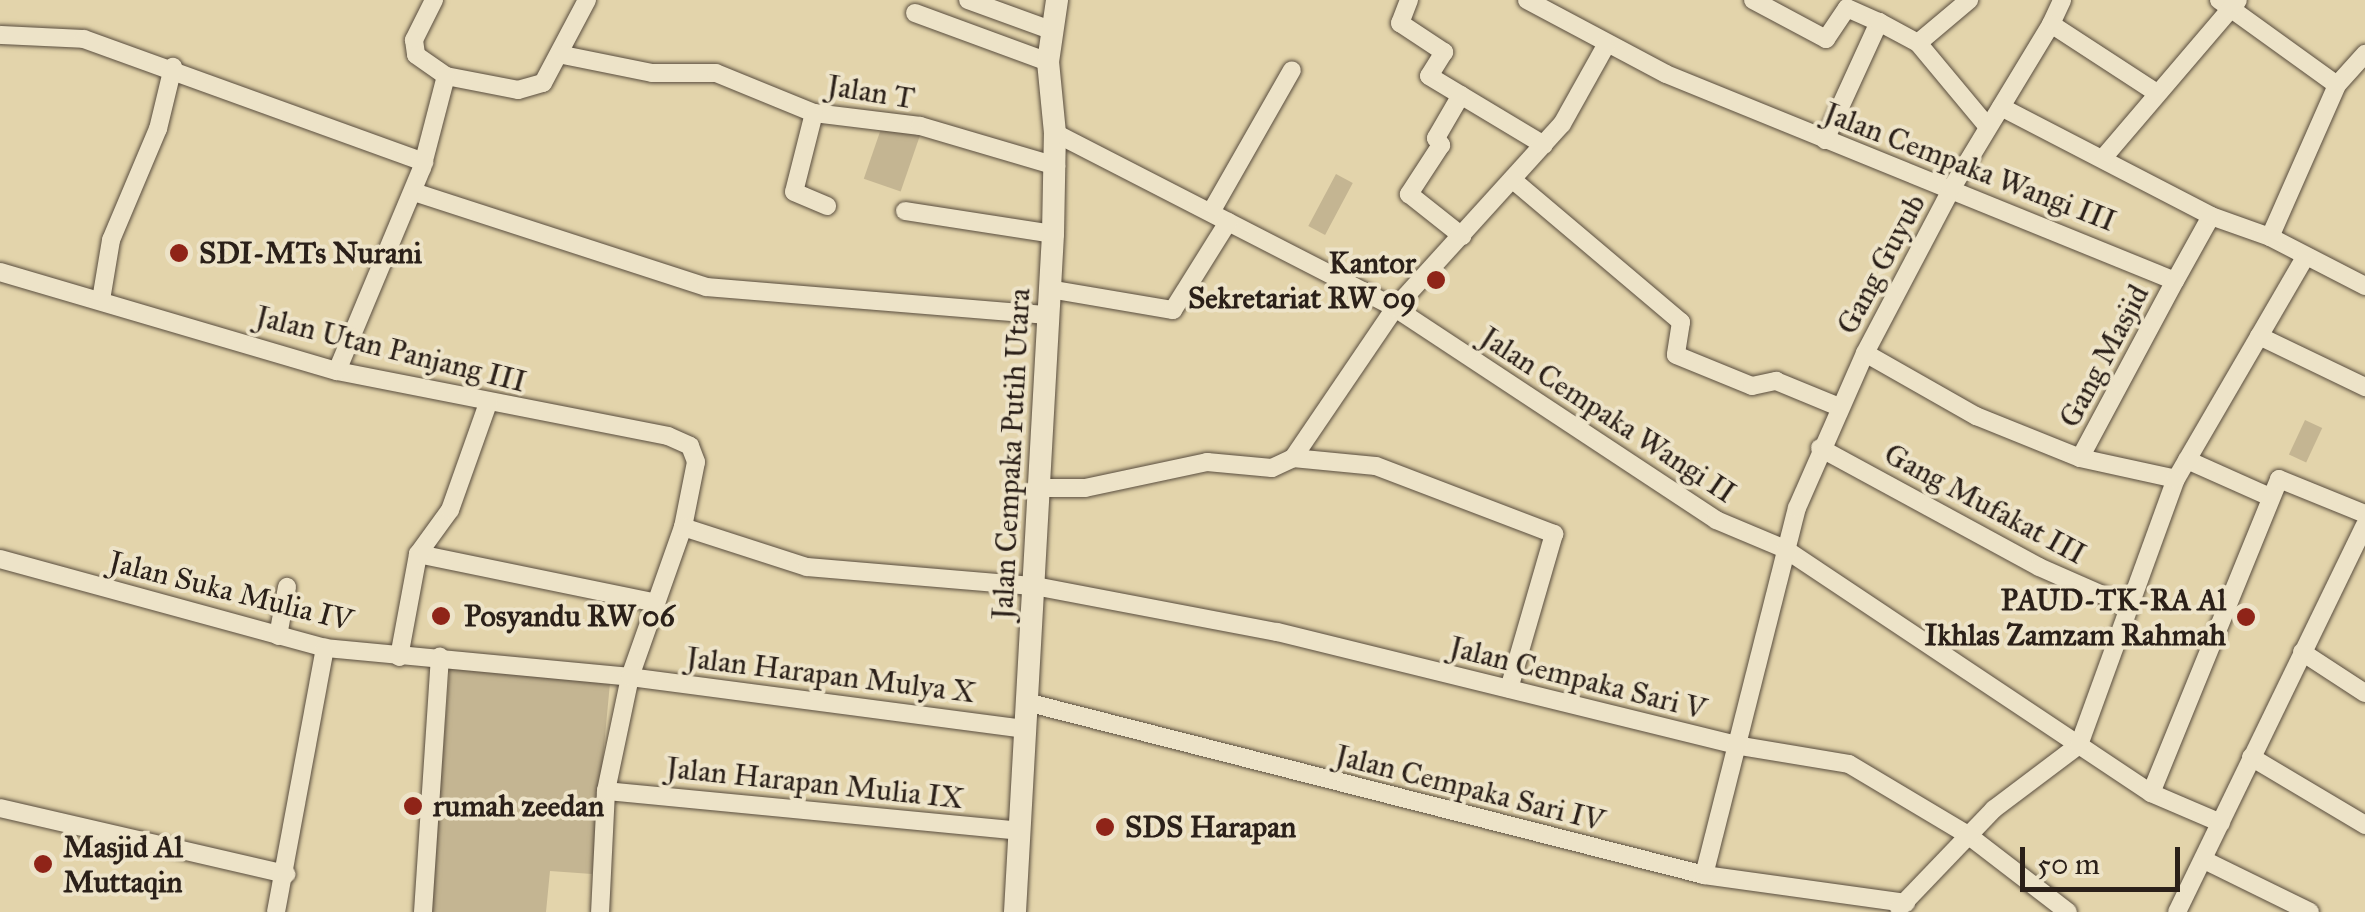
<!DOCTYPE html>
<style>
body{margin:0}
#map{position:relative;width:2365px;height:912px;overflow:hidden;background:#e3d4ab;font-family:"IM FELL Great Primer",serif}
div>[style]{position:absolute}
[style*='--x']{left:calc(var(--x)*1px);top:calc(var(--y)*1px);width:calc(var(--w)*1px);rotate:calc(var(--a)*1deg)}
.green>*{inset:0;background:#c4b592;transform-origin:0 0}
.roads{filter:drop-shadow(0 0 2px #594d3e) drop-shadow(0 0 2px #594d3e)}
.minor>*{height:18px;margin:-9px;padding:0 9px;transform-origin:9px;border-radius:9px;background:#ede3c8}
.tertiary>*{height:22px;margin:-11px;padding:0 11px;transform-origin:11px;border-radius:11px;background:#ede3c8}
.dots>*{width:28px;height:28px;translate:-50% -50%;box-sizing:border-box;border:5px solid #ede3c8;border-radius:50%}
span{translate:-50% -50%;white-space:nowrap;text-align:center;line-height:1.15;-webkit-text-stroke:8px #ede3c8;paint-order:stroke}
.street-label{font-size:30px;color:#2b2019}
.poi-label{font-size:30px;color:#2b2019;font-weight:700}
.left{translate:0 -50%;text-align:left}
.right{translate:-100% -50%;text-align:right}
.scale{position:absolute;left:2020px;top:847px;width:160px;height:45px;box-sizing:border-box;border:5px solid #2b2019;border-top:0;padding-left:12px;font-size:30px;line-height:35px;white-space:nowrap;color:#2b2019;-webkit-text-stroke:8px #ede3c8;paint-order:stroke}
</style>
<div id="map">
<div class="green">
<div style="left:883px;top:123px;width:39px;height:59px;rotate:19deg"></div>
<div style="left:1336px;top:174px;width:19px;height:59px;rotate:28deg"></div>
<div style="left:2305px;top:420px;width:19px;height:38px;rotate:25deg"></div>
<div style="clip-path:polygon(450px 666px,610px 683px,592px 874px,550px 871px,546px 912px,430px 912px)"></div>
</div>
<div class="roads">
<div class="minor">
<div style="--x:434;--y:0;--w:45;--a:116.6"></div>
<div style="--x:414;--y:40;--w:15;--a:82"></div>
<div style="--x:416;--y:55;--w:37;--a:35"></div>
<div style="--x:446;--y:76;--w:73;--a:11"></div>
<div style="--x:518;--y:90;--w:26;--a:-16"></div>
<div style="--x:543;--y:83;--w:94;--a:-62.1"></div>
<div style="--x:968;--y:0;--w:90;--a:20"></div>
<div style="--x:1409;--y:0;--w:25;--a:111"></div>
<div style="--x:1400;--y:23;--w:53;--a:33.4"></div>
<div style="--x:1444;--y:52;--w:28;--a:122"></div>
<div style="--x:1429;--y:76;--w:134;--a:31"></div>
<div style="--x:1527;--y:0;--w:157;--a:28"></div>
<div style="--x:1666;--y:74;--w:549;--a:22.13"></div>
<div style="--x:2175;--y:281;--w:74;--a:-61"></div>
<div style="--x:2211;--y:216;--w:63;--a:19.6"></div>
<div style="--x:2270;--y:237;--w:107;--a:27.3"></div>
<div style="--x:1753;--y:0;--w:83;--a:28.1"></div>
<div style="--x:1826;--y:39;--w:37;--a:-56"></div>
<div style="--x:1847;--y:8;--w:35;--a:24"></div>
<div style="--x:2219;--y:0;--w:145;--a:35.8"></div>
<div style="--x:915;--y:13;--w:142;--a:20.2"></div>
<div style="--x:2051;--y:24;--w:26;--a:-65"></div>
<div style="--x:0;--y:35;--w:84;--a:2.7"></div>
<div style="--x:84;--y:39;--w:362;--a:19.9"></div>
<div style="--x:1918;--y:43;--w:109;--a:50.2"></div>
<div style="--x:563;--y:55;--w:91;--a:11.4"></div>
<div style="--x:652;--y:73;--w:64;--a:0"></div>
<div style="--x:716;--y:73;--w:106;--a:22.2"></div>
<div style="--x:814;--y:113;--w:107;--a:7"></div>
<div style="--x:920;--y:126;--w:142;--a:16.4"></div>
<div style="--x:2337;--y:85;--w:42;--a:-47.9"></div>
<div style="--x:1461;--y:95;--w:50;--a:120.2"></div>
<div style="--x:1436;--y:138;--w:9;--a:54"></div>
<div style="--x:1441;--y:145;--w:59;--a:123.1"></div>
<div style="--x:1409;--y:194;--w:68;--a:38.4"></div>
<div style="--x:2001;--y:107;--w:237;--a:27.4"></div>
<div style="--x:814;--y:113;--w:81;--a:104.2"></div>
<div style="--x:794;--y:192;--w:36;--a:23"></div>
<div style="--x:1055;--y:133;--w:382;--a:27.2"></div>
<div style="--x:1395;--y:308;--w:385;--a:33.4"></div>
<div style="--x:1716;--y:520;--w:75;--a:22.8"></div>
<div style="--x:1785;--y:549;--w:440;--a:33.7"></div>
<div style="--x:2151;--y:793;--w:76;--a:23.2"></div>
<div style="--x:1825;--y:140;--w:130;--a:-65.4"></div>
<div style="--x:1879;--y:22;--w:44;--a:28.3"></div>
<div style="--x:1918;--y:43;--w:67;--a:-40.1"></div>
<div style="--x:2104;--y:157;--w:206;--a:-49.5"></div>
<div style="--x:1513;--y:180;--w:220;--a:40.2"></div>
<div style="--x:1681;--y:322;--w:33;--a:99"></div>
<div style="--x:1676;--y:355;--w:82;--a:22.2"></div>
<div style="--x:1752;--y:386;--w:25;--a:-12"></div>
<div style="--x:1776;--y:381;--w:68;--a:22.4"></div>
<div style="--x:414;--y:192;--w:307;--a:18"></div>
<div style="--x:706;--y:287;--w:343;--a:4.7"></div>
<div style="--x:905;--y:211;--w:150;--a:8.8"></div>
<div style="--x:1211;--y:212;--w:163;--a:-60.3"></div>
<div style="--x:2270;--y:237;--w:166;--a:-66.2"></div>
<div style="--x:0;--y:272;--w:351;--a:16.4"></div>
<div style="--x:337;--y:371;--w:337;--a:11.1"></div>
<div style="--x:668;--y:436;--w:24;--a:24"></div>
<div style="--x:690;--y:446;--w:17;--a:69"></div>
<div style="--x:696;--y:462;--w:66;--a:101.3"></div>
<div style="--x:683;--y:527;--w:159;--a:109.5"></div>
<div style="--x:630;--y:677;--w:116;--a:101.9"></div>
<div style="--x:606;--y:791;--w:121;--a:92.8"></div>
<div style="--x:1049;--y:289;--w:126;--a:9.6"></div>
<div style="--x:1173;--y:310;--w:104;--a:-58"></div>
<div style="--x:101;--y:300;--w:61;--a:-80.5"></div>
<div style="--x:111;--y:240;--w:121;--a:-67.1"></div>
<div style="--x:158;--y:129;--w:64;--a:-76.4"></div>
<div style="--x:2259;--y:336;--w:118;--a:25.7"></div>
<div style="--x:1865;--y:353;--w:128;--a:29.6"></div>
<div style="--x:1976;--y:416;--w:112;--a:22"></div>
<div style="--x:2080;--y:458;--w:98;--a:12.3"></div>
<div style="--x:337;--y:371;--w:220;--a:-67.3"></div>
<div style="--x:422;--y:168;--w:95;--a:-75.4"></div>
<div style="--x:1820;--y:448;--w:249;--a:28.5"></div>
<div style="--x:2039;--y:567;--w:94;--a:23.8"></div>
<div style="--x:1293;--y:458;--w:83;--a:5.5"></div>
<div style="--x:1376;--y:466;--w:191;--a:20.9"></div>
<div style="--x:1554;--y:534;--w:161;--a:106.2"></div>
<div style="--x:2080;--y:458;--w:201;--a:-61.8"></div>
<div style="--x:2187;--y:460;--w:89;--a:24"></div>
<div style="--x:1039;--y:488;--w:46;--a:0"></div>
<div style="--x:1085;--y:488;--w:125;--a:-12"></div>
<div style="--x:1207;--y:462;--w:65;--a:5.3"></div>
<div style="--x:1272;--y:468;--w:23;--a:-25"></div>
<div style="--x:1293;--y:458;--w:181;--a:-55.8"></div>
<div style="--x:1395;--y:308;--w:248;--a:-47.8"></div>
<div style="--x:1562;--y:124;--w:88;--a:-60.8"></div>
<div style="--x:683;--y:527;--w:130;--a:17.9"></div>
<div style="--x:807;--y:567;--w:229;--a:4.8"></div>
<div style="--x:1035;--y:586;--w:246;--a:10.8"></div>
<div style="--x:1277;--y:632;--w:478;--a:13.8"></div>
<div style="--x:1741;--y:746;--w:109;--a:9.5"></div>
<div style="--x:1849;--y:764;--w:139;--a:30.8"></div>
<div style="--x:1968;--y:835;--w:126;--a:37.6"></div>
<div style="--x:418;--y:554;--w:243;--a:11.6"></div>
<div style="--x:0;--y:559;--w:337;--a:15.3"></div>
<div style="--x:325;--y:648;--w:306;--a:5.4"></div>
<div style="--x:630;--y:677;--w:398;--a:7.5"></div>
<div style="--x:278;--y:636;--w:50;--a:-79.6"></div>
<div style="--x:2302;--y:652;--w:75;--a:33.1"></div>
<div style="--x:399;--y:657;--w:105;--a:-79.5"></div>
<div style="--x:418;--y:554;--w:54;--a:-54"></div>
<div style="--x:450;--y:510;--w:114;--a:-70.4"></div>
<div style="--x:1026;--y:702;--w:700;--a:14.31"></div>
<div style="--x:1704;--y:875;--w:204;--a:7.9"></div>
<div style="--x:2251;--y:757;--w:133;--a:30.8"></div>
<div style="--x:606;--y:791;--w:414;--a:5.5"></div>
<div style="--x:2151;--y:793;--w:339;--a:-67.8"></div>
<div style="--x:2279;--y:479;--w:93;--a:22.1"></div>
<div style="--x:0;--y:808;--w:294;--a:13"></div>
<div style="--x:2204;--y:860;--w:118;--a:26.1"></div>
<div style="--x:1704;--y:875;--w:379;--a:-75.8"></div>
<div style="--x:1797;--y:508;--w:169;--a:-66.3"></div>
<div style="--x:1865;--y:353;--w:189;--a:-62.2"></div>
<div style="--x:1953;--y:186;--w:189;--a:-58.8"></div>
<div style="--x:2051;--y:24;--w:126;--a:33.1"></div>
<div style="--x:1899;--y:908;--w:137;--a:-46.2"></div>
<div style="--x:1994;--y:809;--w:106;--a:-37"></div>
<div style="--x:2079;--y:745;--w:283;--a:-70"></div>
<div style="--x:2176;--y:479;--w:257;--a:-59.8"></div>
<div style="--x:276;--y:912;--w:269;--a:-79.5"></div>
<div style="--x:423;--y:912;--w:256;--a:-86.2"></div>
<div style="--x:2177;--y:912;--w:430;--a:-64.1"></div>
</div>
<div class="tertiary">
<div style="--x:1015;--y:912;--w:679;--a:-86.79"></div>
<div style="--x:1053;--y:234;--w:101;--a:-88.9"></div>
<div style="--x:1055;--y:133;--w:71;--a:-95.6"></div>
<div style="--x:1048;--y:62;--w:63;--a:-81.7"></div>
</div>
</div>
<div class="dots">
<div style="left:179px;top:253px;background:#8f2418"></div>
<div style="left:1436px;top:280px;background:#8f2418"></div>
<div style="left:441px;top:616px;background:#8f2418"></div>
<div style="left:2246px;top:617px;background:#8f2418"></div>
<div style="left:413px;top:806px;background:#8f2418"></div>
<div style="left:1105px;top:827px;background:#8f2418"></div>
<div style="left:43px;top:864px;background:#8f2418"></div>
</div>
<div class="street-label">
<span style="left:871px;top:92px;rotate:9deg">Jalan T</span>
<span style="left:1970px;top:167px;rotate:21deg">Jalan Cempaka Wangi III</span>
<span style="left:1881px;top:264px;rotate:-62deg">Gang Guyub</span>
<span style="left:391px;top:349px;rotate:14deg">Jalan Utan Panjang III</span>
<span style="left:2104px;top:356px;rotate:-62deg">Gang Masjid</span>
<span style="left:1608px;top:415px;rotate:33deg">Jalan Cempaka Wangi II</span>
<span style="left:1011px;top:454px;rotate:-87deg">Jalan Cempaka Putih Utara</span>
<span style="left:1985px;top:504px;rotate:28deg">Gang Mufakat III</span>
<span style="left:231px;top:591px;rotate:14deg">Jalan Suka Mulia IV</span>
<span style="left:831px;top:675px;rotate:7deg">Jalan Harapan Mulya X</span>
<span style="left:1578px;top:678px;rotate:14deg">Jalan Cempaka Sari V</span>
<span style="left:815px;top:783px;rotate:6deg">Jalan Harapan Mulia IX</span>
<span style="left:1470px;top:788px;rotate:14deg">Jalan Cempaka Sari IV</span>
</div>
<div class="poi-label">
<span class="left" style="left:199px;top:253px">SDI-MTs Nurani</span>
<span class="right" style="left:1416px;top:280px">Kantor<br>Sekretariat RW 09</span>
<span class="right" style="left:2226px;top:617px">PAUD-TK-RA Al<br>Ikhlas Zamzam Rahmah</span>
<span class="left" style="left:464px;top:616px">Posyandu RW 06</span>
<span class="left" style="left:433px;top:806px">rumah zeedan</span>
<span class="left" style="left:1125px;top:827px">SDS Harapan</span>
<span class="left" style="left:63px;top:864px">Masjid Al<br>Muttaqin</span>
</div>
<div class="scale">50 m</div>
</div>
